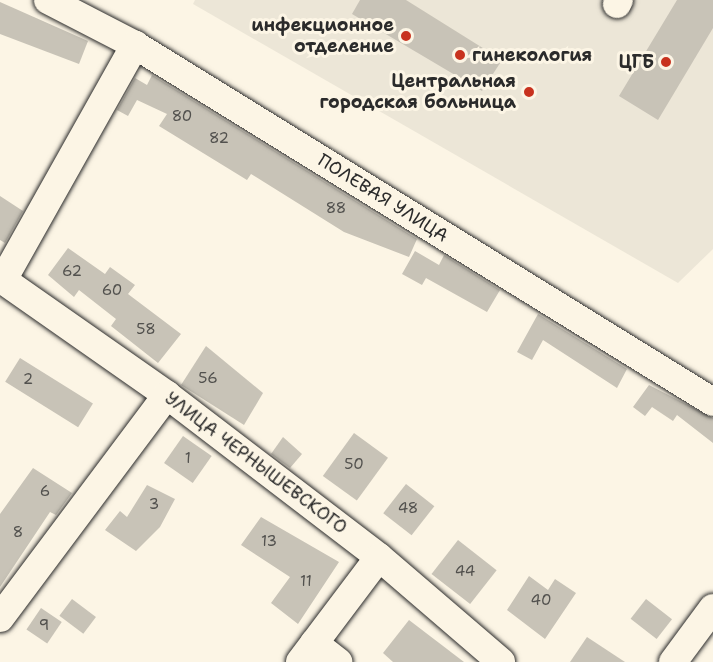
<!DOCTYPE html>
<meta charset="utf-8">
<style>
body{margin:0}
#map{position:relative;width:713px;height:662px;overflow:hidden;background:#fcf5e5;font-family:"Shantell Sans",sans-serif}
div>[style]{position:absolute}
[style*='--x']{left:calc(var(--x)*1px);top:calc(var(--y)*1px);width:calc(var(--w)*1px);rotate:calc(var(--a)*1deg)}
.built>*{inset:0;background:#ece6d7}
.building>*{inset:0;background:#c8c3b7;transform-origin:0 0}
.roads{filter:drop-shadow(0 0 2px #2b2b2b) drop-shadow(0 0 2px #2b2b2b)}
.minor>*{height:28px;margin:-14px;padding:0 14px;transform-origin:14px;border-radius:14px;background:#fcf5e5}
.dots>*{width:16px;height:16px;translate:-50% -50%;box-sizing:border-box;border:3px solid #fcf5e5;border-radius:50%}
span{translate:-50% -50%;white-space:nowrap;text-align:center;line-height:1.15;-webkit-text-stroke:6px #fcf5e5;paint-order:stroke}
.number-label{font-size:15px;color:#52514e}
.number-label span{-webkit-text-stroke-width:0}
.poi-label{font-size:18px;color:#2b2b2b;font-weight:700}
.right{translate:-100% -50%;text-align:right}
.left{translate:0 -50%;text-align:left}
.street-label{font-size:18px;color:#2b2b2b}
</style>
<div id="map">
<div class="built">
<div style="clip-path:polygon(195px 0,713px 0,713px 249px,678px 283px,193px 4px)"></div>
</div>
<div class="building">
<div style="clip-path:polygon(360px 0,406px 0,502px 60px,482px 91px,352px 14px)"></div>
<div style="clip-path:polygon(677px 0,713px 0,713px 28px,658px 120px,619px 96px)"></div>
<div style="clip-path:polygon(0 2px,88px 41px,79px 64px,0 34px)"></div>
<div style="clip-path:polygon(152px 75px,417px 239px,409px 257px,344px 232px,251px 174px,247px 180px,159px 126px,167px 114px,137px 100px,128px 116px,117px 110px,135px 78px,147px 85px)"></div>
<div style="clip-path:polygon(0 196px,23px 211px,5px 243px,0 240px)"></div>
<div style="clip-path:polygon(68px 248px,105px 274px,110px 267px,135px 285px,128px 294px,181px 334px,158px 363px,111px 326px,116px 319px,79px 290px,74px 297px,48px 275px)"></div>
<div style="clip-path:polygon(415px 251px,439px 265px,444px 255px,500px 290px,487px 312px,426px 278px,422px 285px,402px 274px)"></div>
<div style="clip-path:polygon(538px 314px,627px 369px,617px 388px,543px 340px,532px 360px,517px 352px)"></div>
<div style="clip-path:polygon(206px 346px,263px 393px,244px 425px,181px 385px)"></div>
<div style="left:20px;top:358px;width:86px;height:28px;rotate:32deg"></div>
<div style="clip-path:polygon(649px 385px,713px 418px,713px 443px,677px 415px,673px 421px,652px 407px,645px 416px,633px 407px)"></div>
<div style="left:354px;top:433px;width:42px;height:53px;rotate:36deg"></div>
<div style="left:183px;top:436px;width:35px;height:33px;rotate:35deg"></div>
<div style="clip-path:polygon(283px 437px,302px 454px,290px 468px,271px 454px)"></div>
<div style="clip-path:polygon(33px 468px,72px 493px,56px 515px,50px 512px,0 587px,0 514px)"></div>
<div style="left:406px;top:484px;width:36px;height:37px;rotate:38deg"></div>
<div style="clip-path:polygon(147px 485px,175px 499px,160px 527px,136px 551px,105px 530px,120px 511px,127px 517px)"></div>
<div style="clip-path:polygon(261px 517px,339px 562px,298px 624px,271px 603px,290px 577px,241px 545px)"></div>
<div style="left:458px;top:540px;width:49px;height:43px;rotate:38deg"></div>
<div style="clip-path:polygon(529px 576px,548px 590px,555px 579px,576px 593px,545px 639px,507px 610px)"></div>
<div style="left:72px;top:599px;width:30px;height:21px;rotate:37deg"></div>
<div style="left:646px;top:599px;width:33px;height:25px;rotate:38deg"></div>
<div style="left:41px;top:608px;width:25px;height:26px;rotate:34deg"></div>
<div style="clip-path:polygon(409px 620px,464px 662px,393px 662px,383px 653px)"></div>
<div style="clip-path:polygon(587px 637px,625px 662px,570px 662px)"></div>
</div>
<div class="roads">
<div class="minor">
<div style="--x:48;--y:0;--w:98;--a:27.3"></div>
<div style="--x:135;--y:45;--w:679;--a:31.7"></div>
<div style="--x:617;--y:4;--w:4;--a:-63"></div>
<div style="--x:0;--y:278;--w:204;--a:35"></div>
<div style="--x:167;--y:395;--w:267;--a:37.4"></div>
<div style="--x:379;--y:557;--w:161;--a:40.7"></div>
<div style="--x:3;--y:280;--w:270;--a:-60.7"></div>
<div style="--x:0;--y:618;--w:279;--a:-53.2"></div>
<div style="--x:314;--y:643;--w:31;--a:38"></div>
<div style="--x:300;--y:662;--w:131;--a:-53"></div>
<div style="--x:673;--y:662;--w:67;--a:-53.5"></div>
</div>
</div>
<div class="dots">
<div style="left:406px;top:36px;background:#c8321e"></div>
<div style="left:460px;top:55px;background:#c8321e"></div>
<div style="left:666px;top:62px;background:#c8321e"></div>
<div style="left:529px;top:92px;background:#c8321e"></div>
</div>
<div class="number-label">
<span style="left:182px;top:117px">80</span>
<span style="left:219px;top:139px">82</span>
<span style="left:336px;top:209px">88</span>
<span style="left:72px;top:272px">62</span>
<span style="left:112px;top:291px">60</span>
<span style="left:146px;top:330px">58</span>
<span style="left:208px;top:379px">56</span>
<span style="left:28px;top:380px">2</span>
<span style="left:188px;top:459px">1</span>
<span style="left:354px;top:465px">50</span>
<span style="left:45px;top:492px">6</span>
<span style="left:154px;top:505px">3</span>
<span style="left:408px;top:509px">48</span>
<span style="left:18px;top:533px">8</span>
<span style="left:269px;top:542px">13</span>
<span style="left:465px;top:572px">44</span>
<span style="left:306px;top:582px">11</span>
<span style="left:541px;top:601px">40</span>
<span style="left:44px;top:626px">9</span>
</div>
<div class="poi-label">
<span class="right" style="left:394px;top:36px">инфекционное<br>отделение</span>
<span class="left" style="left:472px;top:55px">гинекология</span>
<span class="right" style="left:654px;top:62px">ЦГБ</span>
<span class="right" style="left:516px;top:92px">Центральная<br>городская больница</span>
</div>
<div class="street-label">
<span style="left:383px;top:198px;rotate:32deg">ПОЛЕВАЯ УЛИЦА</span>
<span style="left:256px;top:463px;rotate:37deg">УЛИЦА ЧЕРНЫШЕВСКОГО</span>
</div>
</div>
